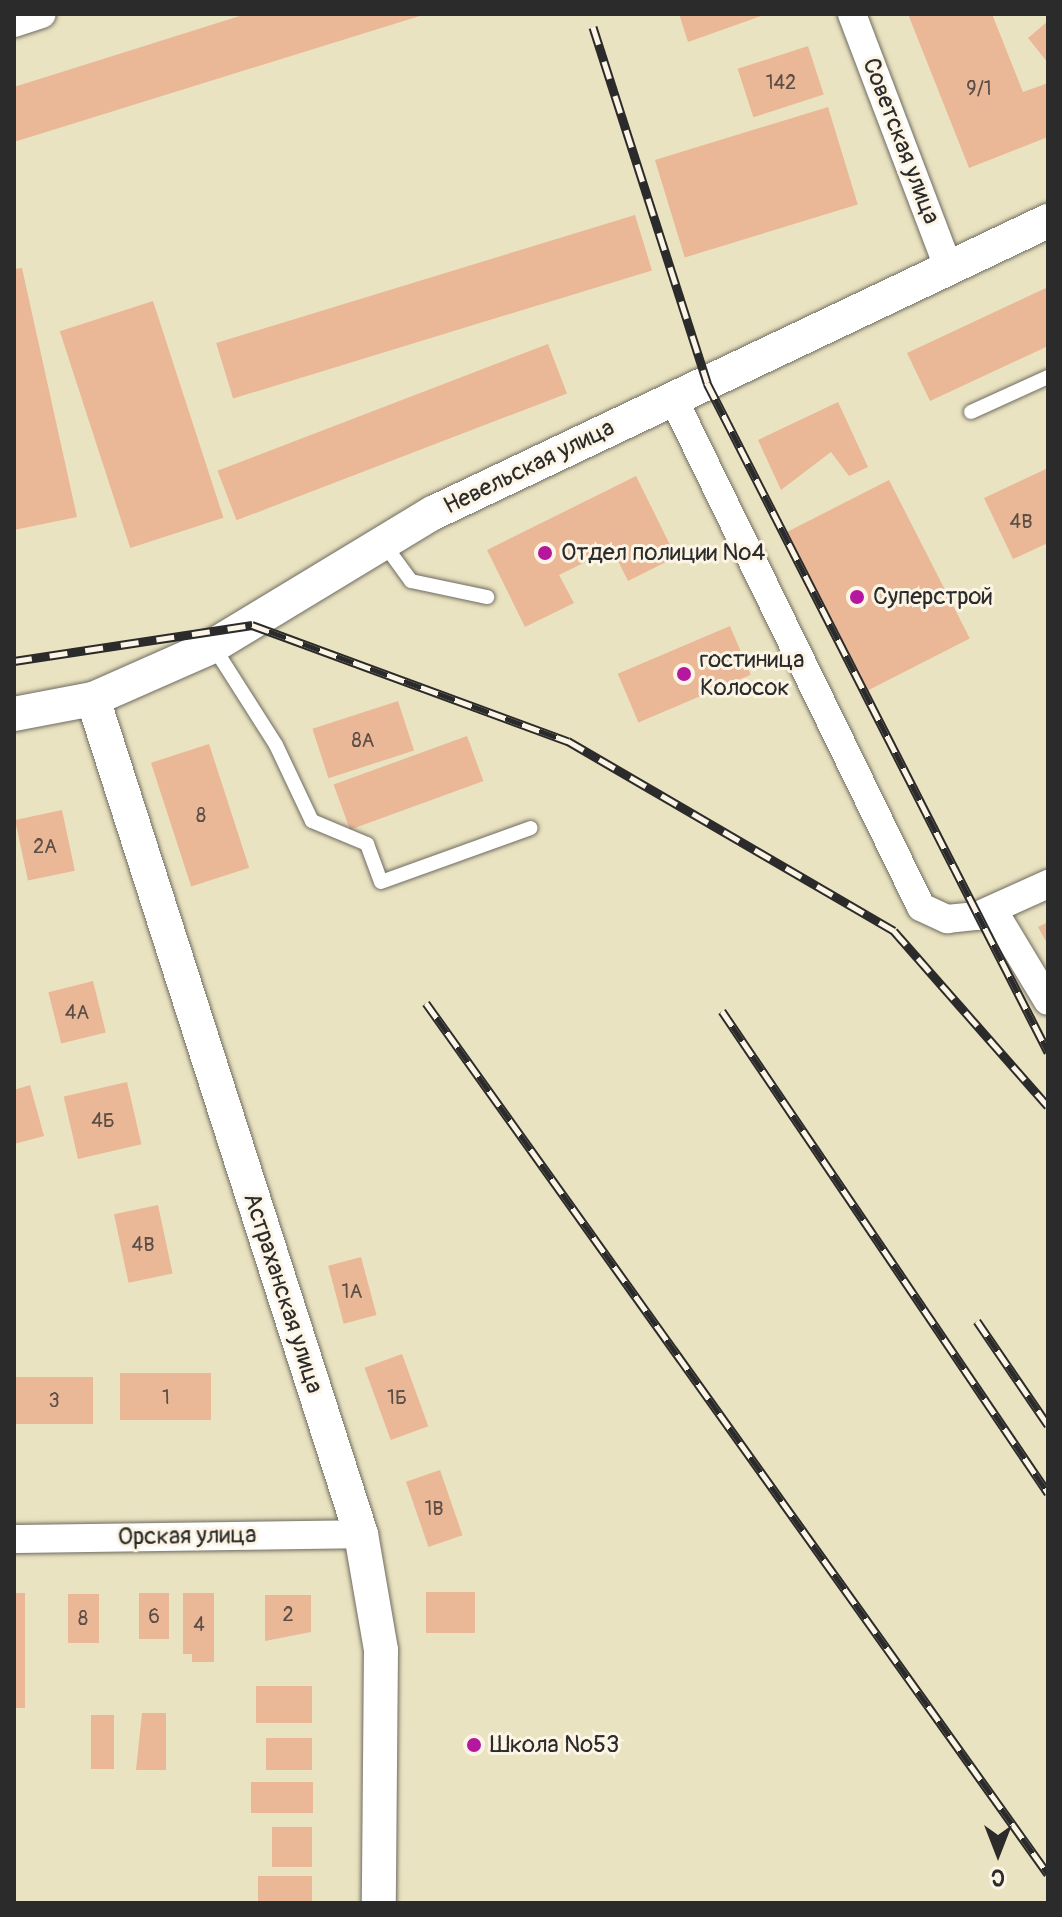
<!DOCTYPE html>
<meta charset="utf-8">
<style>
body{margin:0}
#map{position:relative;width:1062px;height:1917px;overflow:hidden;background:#eae3c1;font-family:Pangolin,sans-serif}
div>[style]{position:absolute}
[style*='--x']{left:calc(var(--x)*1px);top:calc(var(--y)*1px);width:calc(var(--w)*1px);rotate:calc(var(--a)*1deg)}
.building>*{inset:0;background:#eab897;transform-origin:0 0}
.roads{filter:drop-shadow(0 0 2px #6e6b60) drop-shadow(0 0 2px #6e6b60)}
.service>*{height:14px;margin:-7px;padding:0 7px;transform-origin:7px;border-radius:7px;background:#fff}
.minor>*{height:28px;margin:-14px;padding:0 14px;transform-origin:14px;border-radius:14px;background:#fff}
.tertiary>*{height:34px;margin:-17px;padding:0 17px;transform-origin:17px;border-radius:17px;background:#fff}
.rail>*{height:9px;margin-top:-4.5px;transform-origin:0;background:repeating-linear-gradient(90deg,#fcf5e5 0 18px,#2b2b2b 0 36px);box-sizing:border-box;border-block:2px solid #2b2b2b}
.dots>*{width:22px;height:22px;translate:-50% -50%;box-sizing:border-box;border:4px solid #fcf5e5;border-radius:50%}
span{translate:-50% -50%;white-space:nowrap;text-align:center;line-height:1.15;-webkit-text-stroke:6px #fcf5e5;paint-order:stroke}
.number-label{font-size:20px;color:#5b4e46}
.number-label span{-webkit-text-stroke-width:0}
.street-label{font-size:24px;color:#2b2b2b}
.poi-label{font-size:24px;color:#2b2b2b}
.left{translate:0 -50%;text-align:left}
.frame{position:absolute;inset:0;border:16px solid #2b2b2b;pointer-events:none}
.north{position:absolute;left:958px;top:1813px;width:80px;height:80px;-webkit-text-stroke:6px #fcf5e5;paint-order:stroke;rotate:180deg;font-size:22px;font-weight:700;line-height:32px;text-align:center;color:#2b2b2b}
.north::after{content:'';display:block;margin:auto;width:28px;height:36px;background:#2b2b2b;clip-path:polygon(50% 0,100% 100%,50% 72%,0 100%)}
</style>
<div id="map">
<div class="building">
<div style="clip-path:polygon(246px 14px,423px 15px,14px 142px,14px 87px)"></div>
<div style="clip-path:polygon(679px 14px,767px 14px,688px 42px)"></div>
<div style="clip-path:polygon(908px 14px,992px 14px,1023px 92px,1048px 83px,1048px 137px,969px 168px)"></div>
<div style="clip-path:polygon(1048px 21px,1048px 63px,1028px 38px)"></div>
<div style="left:808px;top:46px;width:51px;height:74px;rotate:72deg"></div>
<div style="left:828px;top:107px;width:102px;height:181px;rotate:73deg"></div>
<div style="left:635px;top:215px;width:58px;height:438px;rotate:73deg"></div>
<div style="clip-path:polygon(22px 268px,77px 517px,14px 530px,14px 269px)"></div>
<div style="clip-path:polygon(1048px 287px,1048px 346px,930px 401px,907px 353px)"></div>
<div style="left:153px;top:301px;width:228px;height:98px;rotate:72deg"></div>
<div style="left:548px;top:344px;width:53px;height:354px;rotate:69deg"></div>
<div style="clip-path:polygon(838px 402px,868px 467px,849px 476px,831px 452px,781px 490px,758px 440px)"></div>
<div style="clip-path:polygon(1048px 468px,1048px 543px,1013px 559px,984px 498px)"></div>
<div style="clip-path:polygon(636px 476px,676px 557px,628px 581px,612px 549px,559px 575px,574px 603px,525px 627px,487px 550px)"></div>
<div style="left:889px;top:480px;width:178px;height:114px;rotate:63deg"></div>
<div style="left:730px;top:626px;width:53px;height:122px;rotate:67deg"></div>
<div style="left:398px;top:701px;width:52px;height:90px;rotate:72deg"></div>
<div style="left:467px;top:736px;width:48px;height:142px;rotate:70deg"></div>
<div style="left:209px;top:744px;width:130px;height:61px;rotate:72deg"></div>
<div style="left:62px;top:810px;width:62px;height:48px;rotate:78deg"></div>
<div style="clip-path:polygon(1048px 922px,1048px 945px,1038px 927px)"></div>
<div style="left:93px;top:981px;width:53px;height:46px;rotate:76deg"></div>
<div style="left:127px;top:1082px;width:64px;height:65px;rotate:77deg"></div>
<div style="clip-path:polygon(30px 1085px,44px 1136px,14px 1144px,14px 1090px)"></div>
<div style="left:158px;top:1205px;width:70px;height:45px;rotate:78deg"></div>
<div style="left:361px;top:1257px;width:60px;height:34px;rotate:75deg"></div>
<div style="left:402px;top:1354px;width:77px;height:40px;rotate:70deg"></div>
<div style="left:120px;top:1373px;width:91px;height:47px"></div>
<div style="left:14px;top:1377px;width:79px;height:47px"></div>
<div style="left:440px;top:1470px;width:69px;height:36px;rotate:71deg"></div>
<div style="left:426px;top:1592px;width:49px;height:41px"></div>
<div style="left:14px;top:1593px;width:11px;height:115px"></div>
<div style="left:139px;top:1593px;width:30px;height:46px"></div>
<div style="clip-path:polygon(183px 1593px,214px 1593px,214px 1662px,192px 1662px,192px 1654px,183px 1654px)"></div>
<div style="left:68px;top:1594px;width:31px;height:49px"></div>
<div style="clip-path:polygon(265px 1595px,311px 1595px,311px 1632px,265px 1641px)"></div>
<div style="left:256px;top:1686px;width:56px;height:37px"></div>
<div style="clip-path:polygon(142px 1713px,166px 1713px,166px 1770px,136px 1770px)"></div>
<div style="left:114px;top:1715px;width:54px;height:23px;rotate:90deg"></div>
<div style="left:266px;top:1738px;width:46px;height:32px"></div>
<div style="left:251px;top:1782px;width:62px;height:31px"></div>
<div style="left:272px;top:1827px;width:40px;height:40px"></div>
<div style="left:258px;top:1876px;width:54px;height:27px"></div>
</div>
<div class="roads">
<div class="service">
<div style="--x:971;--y:412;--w:85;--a:-24.4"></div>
<div style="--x:384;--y:544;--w:46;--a:53.9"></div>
<div style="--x:411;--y:581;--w:78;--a:11.9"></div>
<div style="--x:213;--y:646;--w:117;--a:57.5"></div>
<div style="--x:276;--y:745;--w:84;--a:64.7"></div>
<div style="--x:312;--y:821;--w:60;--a:22.7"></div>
<div style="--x:367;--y:844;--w:40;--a:69.8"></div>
<div style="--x:381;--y:882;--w:159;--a:-19.8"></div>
</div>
<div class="minor">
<div style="--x:852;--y:14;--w:273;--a:69.2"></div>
<div style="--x:14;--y:23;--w:29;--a:-18"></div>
<div style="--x:673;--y:398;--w:566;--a:64.02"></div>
<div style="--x:921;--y:907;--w:29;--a:25"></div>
<div style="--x:947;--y:919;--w:30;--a:-6"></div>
<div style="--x:977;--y:916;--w:78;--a:-24.3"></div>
<div style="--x:993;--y:910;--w:106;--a:58.9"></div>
<div style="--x:14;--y:1539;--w:347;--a:-0.8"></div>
</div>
<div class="tertiary">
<div style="--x:93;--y:699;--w:877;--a:72.21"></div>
<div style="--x:361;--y:1534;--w:118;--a:80.2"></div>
<div style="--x:381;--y:1650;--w:253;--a:90.5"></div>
<div style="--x:14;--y:714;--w:80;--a:-10.8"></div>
<div style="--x:93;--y:699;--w:131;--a:-23.8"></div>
<div style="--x:213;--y:646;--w:257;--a:-31.2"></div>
<div style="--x:433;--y:513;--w:681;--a:-25.4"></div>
</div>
</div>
<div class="rail">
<div style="--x:593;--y:27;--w:374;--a:72.2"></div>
<div style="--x:707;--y:383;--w:751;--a:62.99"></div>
<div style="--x:14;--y:661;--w:241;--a:-8.6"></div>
<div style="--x:252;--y:625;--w:337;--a:20.2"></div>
<div style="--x:568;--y:741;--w:377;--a:30.2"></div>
<div style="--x:894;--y:931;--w:233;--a:48.7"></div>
<div style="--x:426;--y:1003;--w:1070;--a:54.47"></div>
<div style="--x:722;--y:1011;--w:582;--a:55.93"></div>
<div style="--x:977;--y:1321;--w:126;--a:55.7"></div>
</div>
<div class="dots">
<div style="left:545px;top:553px;background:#b5179e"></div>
<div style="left:857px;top:597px;background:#b5179e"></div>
<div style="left:684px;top:674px;background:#b5179e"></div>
<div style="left:474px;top:1745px;background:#b5179e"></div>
</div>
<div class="number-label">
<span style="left:781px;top:82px">142</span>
<span style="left:979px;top:88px">9/1</span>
<span style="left:1021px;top:521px">4В</span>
<span style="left:363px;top:740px">8А</span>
<span style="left:201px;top:815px">8</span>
<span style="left:45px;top:846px">2А</span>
<span style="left:77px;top:1012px">4А</span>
<span style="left:103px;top:1120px">4Б</span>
<span style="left:143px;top:1244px">4В</span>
<span style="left:352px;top:1291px">1А</span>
<span style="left:166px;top:1397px">1</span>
<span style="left:397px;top:1397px">1Б</span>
<span style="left:54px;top:1400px">3</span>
<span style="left:434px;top:1508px">1В</span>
<span style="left:288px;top:1614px">2</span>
<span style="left:154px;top:1616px">6</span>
<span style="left:83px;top:1618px">8</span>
<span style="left:199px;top:1624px">4</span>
</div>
<div class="street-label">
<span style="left:901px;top:141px;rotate:69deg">Советская улица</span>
<span style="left:529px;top:467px;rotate:-26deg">Невельская улица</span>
<span style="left:283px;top:1293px;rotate:72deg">Астраханская улица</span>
<span style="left:187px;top:1536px;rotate:-1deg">Орская улица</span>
</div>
<div class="poi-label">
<span class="left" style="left:561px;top:553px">Отдел полиции №4</span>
<span class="left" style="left:873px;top:597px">Суперстрой</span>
<span class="left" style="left:700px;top:674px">гостиница<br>Колосок</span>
<span class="left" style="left:490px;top:1745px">Школа №53</span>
</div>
<div class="frame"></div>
<div class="north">С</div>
</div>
